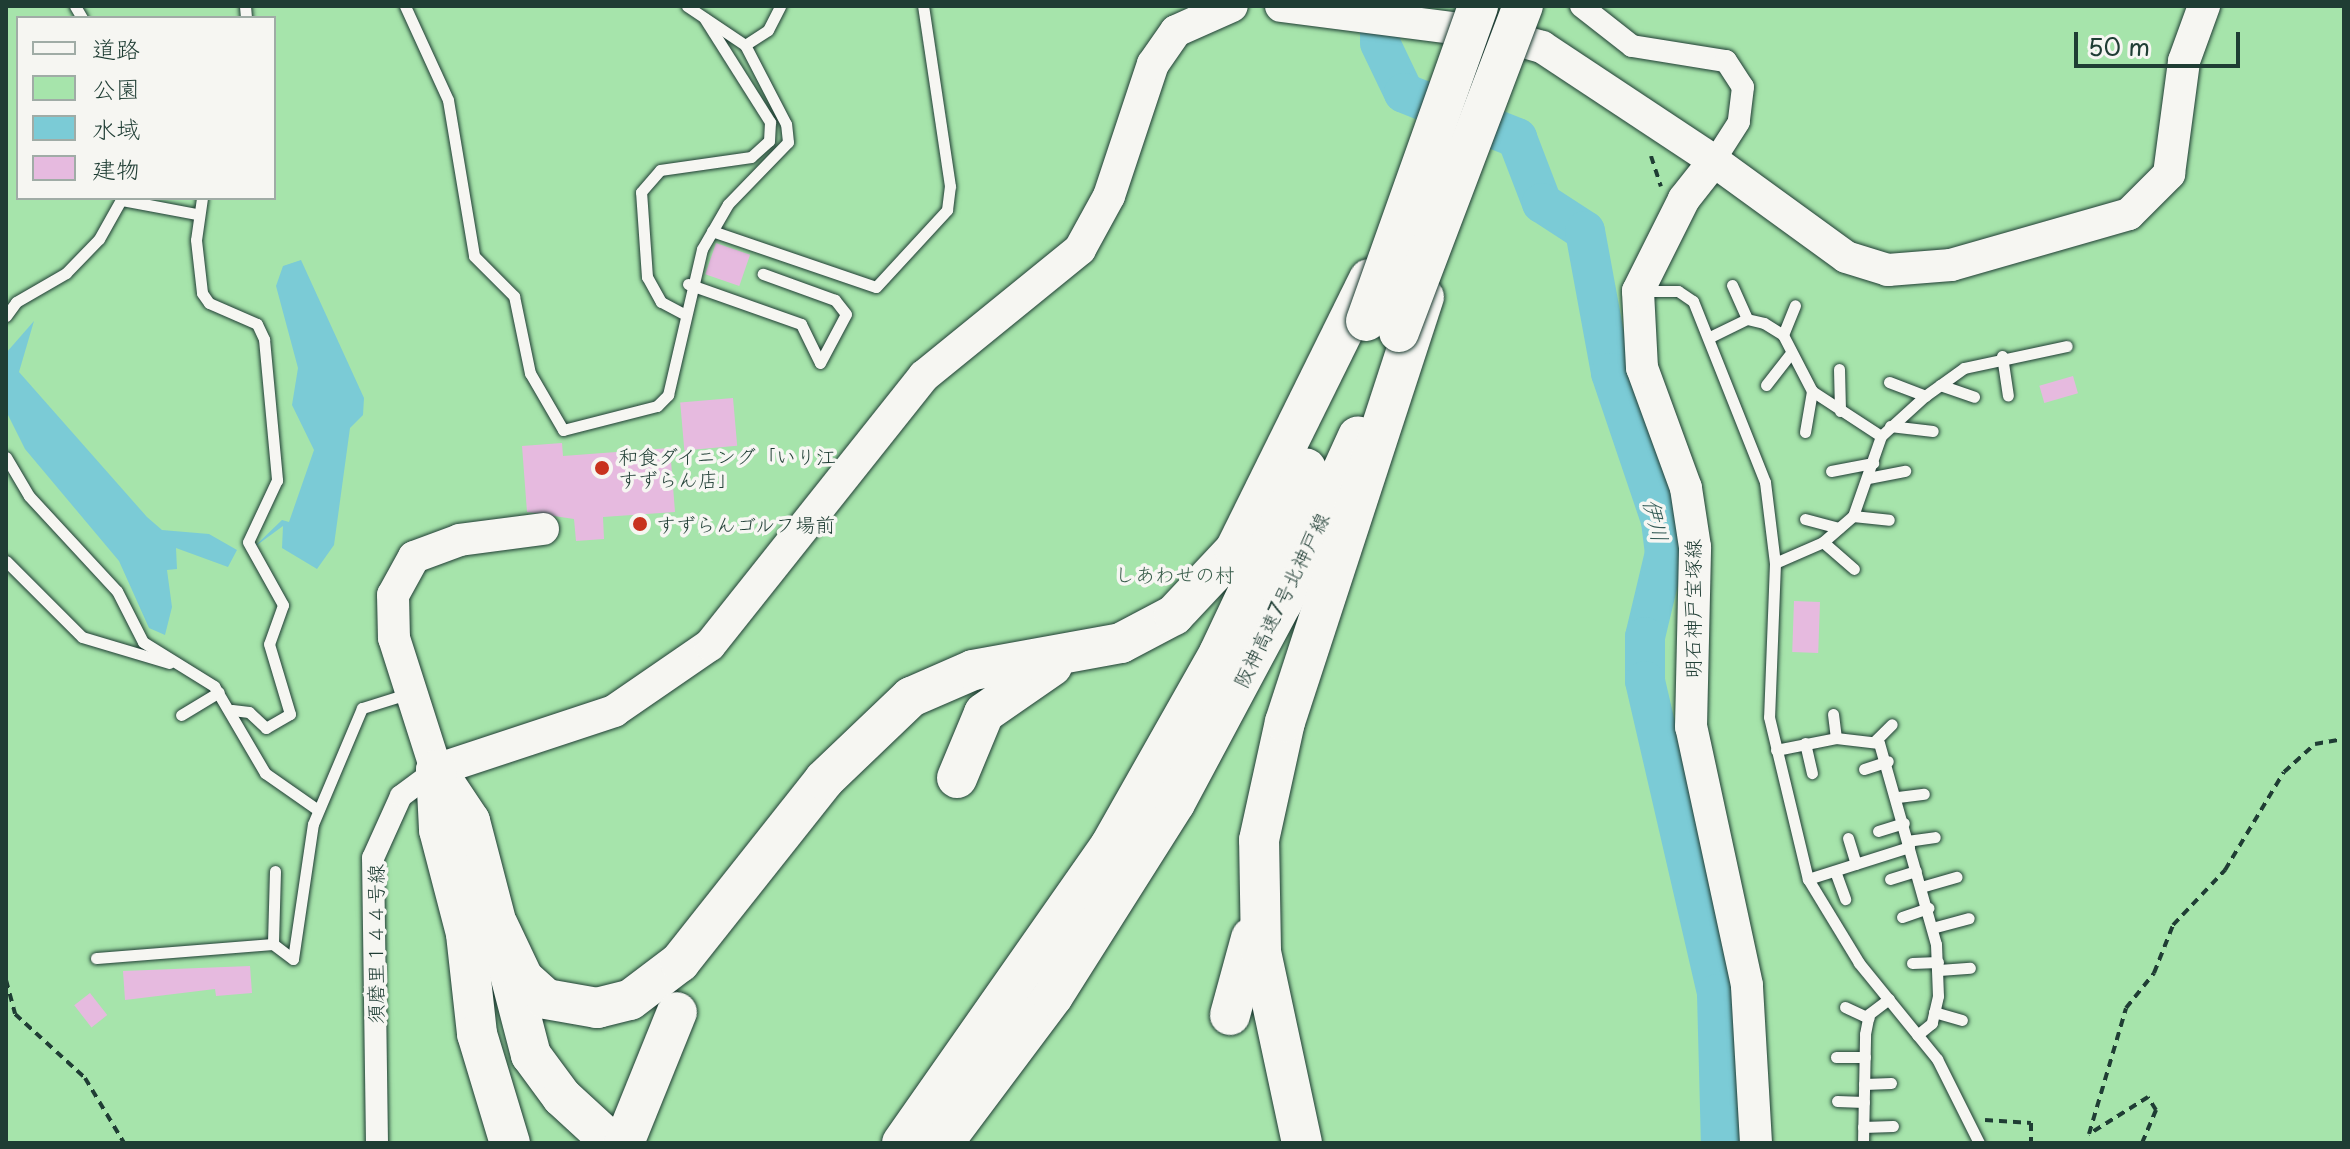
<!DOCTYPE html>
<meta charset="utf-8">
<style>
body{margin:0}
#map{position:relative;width:2350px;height:1149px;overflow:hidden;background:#f6f6f2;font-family:"Playpen Sans","Klee One",sans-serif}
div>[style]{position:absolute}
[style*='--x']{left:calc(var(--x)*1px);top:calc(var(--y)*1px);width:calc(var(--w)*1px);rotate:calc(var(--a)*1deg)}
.green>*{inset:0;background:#a6e4ab}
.water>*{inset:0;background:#7bcbd6}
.river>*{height:40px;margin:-20px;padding:0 20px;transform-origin:20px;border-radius:20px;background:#7bcbd6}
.building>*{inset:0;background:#e6badf;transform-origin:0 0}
.path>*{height:4px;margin-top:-2px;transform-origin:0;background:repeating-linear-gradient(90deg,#1f3d34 0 8px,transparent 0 14px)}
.roads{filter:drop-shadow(0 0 2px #1f3d34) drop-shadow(0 0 2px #1f3d34)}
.lane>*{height:11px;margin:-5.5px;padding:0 5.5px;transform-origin:5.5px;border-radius:5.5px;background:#f6f6f2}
.street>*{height:22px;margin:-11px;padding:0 11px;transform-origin:11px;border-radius:11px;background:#f6f6f2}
.secondary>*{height:32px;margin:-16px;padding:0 16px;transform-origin:16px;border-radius:16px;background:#f6f6f2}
.highway>*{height:40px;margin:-20px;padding:0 20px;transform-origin:20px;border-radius:20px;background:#f6f6f2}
.bridges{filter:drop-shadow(0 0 2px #1f3d34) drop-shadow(0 0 2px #1f3d34)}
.highway-bridge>*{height:40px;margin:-20px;padding:0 20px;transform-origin:20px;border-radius:20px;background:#f6f6f2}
.dots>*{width:22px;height:22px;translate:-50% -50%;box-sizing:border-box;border:4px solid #f6f6f2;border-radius:50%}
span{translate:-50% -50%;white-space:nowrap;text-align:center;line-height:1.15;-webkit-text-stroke:7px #f6f6f2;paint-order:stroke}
.poi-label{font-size:20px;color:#1f3d34}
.left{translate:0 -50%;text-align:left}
.park-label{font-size:20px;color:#3a5e4c}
.street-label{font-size:20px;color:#1f3d34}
.water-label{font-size:22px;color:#315954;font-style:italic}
.frame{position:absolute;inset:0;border:8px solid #1f3d34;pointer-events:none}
.legend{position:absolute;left:16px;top:16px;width:260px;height:184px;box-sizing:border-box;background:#f6f6f2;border:2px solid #a0aca6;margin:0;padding:10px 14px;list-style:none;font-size:24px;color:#1f3d34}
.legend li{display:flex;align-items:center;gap:16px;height:40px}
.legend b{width:40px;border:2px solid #a0aca6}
.scale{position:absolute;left:2074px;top:32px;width:166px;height:36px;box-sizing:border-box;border:4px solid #1f3d34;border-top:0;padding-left:10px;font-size:24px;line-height:28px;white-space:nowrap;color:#1f3d34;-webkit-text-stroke:6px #f6f6f2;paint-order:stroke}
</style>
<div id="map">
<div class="green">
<div style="clip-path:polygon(evenodd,6px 6px,2344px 6px,2344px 1143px,6px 1143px,6px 6px,18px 18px,274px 18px,274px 198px,18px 198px,18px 18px)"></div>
</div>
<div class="water">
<div style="clip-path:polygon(301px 260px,364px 398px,363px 415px,350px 428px,334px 545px,317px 569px,282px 548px,283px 526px,253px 548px,282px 520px,289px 522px,314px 450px,292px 405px,298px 368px,276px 286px,283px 266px)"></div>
<div style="clip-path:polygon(34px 321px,19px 372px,147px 517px,162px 530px,209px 534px,237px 550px,228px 567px,176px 548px,177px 569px,167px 570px,172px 607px,165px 635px,149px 628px,119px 561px,25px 449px,6px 411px,6px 353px)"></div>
</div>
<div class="river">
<div style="--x:1379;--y:6;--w:37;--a:88"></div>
<div style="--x:1380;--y:43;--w:55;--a:64.4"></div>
<div style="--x:1404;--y:93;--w:122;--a:21.7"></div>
<div style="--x:1517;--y:138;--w:70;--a:69"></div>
<div style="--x:1542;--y:203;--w:51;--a:33.1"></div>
<div style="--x:1585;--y:231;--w:144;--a:79.6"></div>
<div style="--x:1611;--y:373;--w:156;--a:71.3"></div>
<div style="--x:1661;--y:521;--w:32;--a:83"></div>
<div style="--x:1665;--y:553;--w:86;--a:103.4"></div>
<div style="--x:1645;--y:637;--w:44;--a:90"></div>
<div style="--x:1645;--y:681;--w:321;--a:77"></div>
<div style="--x:1717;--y:994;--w:149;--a:88.5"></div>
</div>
<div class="building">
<div style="left:716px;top:243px;width:36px;height:33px;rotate:19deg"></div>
<div style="left:2073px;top:376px;width:18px;height:35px;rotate:74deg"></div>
<div style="left:733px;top:398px;width:48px;height:53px;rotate:85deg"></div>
<div style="clip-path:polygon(562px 443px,563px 456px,670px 448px,675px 512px,603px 517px,604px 539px,576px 541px,574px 519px,527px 512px,522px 446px)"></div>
<div style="left:1794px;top:601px;width:26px;height:51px;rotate:2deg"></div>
<div style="clip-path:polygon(250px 966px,252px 993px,216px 996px,215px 989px,125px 1000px,123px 971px)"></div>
<div style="left:90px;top:993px;width:28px;height:20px;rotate:52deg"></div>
</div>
<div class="path">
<div style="--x:1651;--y:156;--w:32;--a:72"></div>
<div style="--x:6;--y:980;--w:35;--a:75"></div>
<div style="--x:15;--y:1014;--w:95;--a:42.4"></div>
<div style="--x:85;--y:1078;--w:76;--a:59"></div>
<div style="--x:1985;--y:1120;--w:46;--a:3.7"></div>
<div style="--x:2031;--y:1123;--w:20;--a:90"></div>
<div style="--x:2142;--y:1143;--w:36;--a:-67"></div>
<div style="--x:2156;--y:1110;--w:15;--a:-122"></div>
<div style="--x:2148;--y:1097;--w:70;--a:147.9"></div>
<div style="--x:2089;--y:1134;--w:131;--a:-73.6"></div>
<div style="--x:2126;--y:1008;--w:45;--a:-51.3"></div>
<div style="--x:2154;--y:973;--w:52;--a:-68.4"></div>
<div style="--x:2173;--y:925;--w:76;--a:-46.6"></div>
<div style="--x:2225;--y:870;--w:114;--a:-59"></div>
<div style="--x:2284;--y:772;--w:42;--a:-42.1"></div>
<div style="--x:2315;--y:744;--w:29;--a:-10"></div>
</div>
<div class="roads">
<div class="lane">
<div style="--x:75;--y:6;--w:14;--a:60"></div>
<div style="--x:245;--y:6;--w:12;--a:85"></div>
<div style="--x:405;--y:6;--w:103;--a:65.4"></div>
<div style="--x:448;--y:100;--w:158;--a:80.5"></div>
<div style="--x:474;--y:256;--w:57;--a:45"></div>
<div style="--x:514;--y:296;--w:79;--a:78.3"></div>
<div style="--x:530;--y:373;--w:66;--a:59.9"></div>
<div style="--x:563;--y:430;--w:97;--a:-14.3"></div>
<div style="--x:657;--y:406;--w:16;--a:-45"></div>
<div style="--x:668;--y:395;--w:150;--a:-76.9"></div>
<div style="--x:702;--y:249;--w:52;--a:-60"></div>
<div style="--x:728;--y:204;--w:86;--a:-45.9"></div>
<div style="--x:788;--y:142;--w:18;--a:-96"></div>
<div style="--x:786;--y:124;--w:89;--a:-117.4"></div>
<div style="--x:745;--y:45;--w:70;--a:-146.1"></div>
<div style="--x:745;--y:45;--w:27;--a:-33"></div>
<div style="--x:768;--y:30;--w:27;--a:-63"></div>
<div style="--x:202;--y:198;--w:42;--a:98.1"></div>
<div style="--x:196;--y:240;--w:53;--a:83.5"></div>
<div style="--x:202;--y:293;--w:12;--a:55"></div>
<div style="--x:209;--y:303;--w:52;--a:23.6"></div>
<div style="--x:257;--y:324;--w:17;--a:65"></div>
<div style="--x:264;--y:339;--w:142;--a:84.7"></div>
<div style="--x:277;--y:480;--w:68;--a:115.1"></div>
<div style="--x:248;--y:542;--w:72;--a:60.9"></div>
<div style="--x:283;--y:605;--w:41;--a:109.7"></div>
<div style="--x:269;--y:644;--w:73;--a:73.3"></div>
<div style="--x:290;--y:714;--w:28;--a:150"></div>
<div style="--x:266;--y:728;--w:23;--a:-137"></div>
<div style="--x:249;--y:712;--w:17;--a:-173"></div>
<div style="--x:122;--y:200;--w:75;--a:10.7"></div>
<div style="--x:712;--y:231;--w:173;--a:18.9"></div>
<div style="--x:876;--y:287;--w:105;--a:-47.3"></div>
<div style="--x:947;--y:210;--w:24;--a:-83"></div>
<div style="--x:950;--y:186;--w:182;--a:-98.5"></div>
<div style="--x:688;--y:284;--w:120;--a:19.5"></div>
<div style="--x:801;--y:324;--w:43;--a:64"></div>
<div style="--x:820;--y:363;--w:55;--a:-62"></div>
<div style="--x:846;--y:314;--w:18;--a:-128"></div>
<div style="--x:835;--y:300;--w:77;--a:-160.1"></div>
<div style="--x:1732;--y:285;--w:37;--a:66"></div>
<div style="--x:1643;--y:291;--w:35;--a:0"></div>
<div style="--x:1678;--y:291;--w:18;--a:34"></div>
<div style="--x:1693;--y:301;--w:195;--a:68.3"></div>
<div style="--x:1765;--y:482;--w:82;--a:83"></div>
<div style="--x:1775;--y:563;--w:154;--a:92.2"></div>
<div style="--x:1769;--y:717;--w:167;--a:76.5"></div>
<div style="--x:1808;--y:879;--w:98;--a:58.7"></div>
<div style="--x:1859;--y:963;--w:124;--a:50.9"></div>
<div style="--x:1937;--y:1059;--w:94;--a:63.4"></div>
<div style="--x:682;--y:313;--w:24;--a:-152"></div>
<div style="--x:661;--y:302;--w:29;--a:-119"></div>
<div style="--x:647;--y:277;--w:85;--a:-94"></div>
<div style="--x:641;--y:192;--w:29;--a:-49"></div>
<div style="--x:660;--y:170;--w:92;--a:-8.1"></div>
<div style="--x:751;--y:157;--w:24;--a:-42"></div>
<div style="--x:769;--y:141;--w:19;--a:-87"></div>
<div style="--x:770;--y:122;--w:122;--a:-122.3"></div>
<div style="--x:6;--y:316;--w:17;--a:-54"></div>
<div style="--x:16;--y:302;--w:58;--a:-30.1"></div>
<div style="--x:66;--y:273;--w:47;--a:-45.9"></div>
<div style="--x:99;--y:239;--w:47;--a:-60.7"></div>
<div style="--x:1783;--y:335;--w:32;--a:-68"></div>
<div style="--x:1712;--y:336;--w:39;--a:-26"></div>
<div style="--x:1747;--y:319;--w:17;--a:13"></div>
<div style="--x:1764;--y:323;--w:22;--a:32"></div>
<div style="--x:1783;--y:335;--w:63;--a:62.6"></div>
<div style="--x:1812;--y:391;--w:82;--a:33.1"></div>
<div style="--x:2002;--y:356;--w:40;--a:81.5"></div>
<div style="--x:1839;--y:369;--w:42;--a:88.6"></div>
<div style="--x:1889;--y:382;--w:39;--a:21"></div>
<div style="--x:1766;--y:385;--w:41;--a:-52"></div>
<div style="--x:1940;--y:385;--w:36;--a:19"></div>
<div style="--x:1890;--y:426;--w:43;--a:6.6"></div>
<div style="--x:1805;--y:432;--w:42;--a:-80.3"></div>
<div style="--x:6;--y:457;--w:45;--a:59.5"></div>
<div style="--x:29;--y:496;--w:129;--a:47.2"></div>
<div style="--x:117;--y:591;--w:57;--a:63"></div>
<div style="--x:143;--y:642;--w:84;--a:31.8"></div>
<div style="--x:214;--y:686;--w:101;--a:59.6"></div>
<div style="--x:265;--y:773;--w:65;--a:34.9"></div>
<div style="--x:1831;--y:471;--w:43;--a:-10.8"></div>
<div style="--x:1868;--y:478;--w:38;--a:-11"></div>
<div style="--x:1853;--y:516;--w:36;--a:6"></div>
<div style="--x:1805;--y:519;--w:35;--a:15"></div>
<div style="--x:1823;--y:542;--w:41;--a:41.1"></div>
<div style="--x:6;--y:561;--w:107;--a:45"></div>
<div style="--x:82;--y:637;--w:91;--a:16.6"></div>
<div style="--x:1775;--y:563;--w:52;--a:-23.6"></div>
<div style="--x:1823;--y:542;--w:40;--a:-41"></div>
<div style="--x:1853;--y:516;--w:85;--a:-70.7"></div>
<div style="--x:1881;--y:436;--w:59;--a:-42.3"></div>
<div style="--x:1925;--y:396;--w:48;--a:-35.7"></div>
<div style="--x:1964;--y:368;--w:105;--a:-12.1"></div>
<div style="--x:1833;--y:714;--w:24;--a:83"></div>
<div style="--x:181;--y:715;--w:44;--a:-31.2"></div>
<div style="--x:1874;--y:742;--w:25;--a:-45"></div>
<div style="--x:1805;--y:743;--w:31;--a:77"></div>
<div style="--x:1776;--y:750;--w:61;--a:-11.3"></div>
<div style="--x:1836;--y:738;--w:43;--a:6.6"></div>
<div style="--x:1879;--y:743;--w:209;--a:74.2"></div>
<div style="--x:1936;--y:944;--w:52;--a:87.8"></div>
<div style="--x:1938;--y:996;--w:28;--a:103"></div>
<div style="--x:1932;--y:1023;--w:19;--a:141"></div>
<div style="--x:1864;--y:769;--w:25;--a:-18"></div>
<div style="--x:1898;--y:797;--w:26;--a:-7"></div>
<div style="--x:1878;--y:831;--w:27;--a:-17"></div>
<div style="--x:1848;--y:838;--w:27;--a:73"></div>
<div style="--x:1907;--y:841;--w:28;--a:-8"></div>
<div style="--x:275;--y:871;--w:73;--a:91.6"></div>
<div style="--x:273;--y:944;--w:25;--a:37"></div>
<div style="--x:293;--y:959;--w:136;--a:-81.6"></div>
<div style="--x:313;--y:824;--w:126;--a:-67.1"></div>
<div style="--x:362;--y:708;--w:50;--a:-17.4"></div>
<div style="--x:1835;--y:871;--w:30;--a:70"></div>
<div style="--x:1808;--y:879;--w:106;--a:-17.6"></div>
<div style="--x:1890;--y:879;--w:27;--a:-17"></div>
<div style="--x:1921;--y:887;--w:37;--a:-16"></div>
<div style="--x:1902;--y:917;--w:28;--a:-19"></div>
<div style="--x:1932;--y:928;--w:38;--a:-15"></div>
<div style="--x:96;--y:958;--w:178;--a:-4.5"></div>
<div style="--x:1912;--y:963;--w:26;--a:-2"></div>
<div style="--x:1939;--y:970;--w:31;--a:-4"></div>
<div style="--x:1845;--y:1007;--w:26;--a:25"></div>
<div style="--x:1934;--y:1012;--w:29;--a:16"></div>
<div style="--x:1836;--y:1057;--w:29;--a:0"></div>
<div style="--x:1864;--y:1084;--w:27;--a:-2"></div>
<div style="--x:1837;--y:1101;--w:27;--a:2"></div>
<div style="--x:1863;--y:1127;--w:30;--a:-2"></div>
<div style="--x:1863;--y:1143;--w:109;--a:-88.9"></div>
<div style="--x:1865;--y:1034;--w:20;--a:-79"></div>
<div style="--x:1869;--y:1014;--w:25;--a:-37"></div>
</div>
<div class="street">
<div style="--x:1581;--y:6;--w:65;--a:38.1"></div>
<div style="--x:1632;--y:46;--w:95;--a:9.1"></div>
<div style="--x:1726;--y:61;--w:31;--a:57"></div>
<div style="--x:1743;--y:87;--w:35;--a:97"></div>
<div style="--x:1739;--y:122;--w:46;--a:122.7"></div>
<div style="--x:377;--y:1143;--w:285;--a:-90.8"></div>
<div style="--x:373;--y:858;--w:68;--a:-65.7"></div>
<div style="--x:401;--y:796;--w:44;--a:-36.6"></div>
</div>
<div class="secondary">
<div style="--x:1281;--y:6;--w:213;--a:7.3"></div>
<div style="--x:1492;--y:33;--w:52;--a:15.6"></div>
<div style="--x:1542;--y:47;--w:206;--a:33.5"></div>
<div style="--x:543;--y:529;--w:84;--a:172.5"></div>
<div style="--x:460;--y:540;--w:49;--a:159.7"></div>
<div style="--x:414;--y:557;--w:43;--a:118.9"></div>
<div style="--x:393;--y:595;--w:43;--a:88.7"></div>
<div style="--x:394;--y:638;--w:139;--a:72.3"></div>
<div style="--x:436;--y:770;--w:188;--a:-18.3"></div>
<div style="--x:614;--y:711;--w:116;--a:-34.5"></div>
<div style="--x:710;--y:645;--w:344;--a:-51.5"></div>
<div style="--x:924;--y:376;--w:201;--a:-39.1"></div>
<div style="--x:1080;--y:249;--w:60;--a:-61.3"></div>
<div style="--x:1109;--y:196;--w:139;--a:-71.6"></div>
<div style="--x:1153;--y:64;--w:40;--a:-55.1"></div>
<div style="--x:1176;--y:31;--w:61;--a:-24.1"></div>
<div style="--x:1756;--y:1143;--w:158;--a:-93.3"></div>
<div style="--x:1747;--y:985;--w:264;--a:-102.2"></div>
<div style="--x:1691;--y:727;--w:180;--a:-88.7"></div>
<div style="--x:1695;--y:547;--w:60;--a:-98.7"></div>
<div style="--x:1686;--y:488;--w:128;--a:-110.1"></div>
<div style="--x:1642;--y:368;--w:77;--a:-93"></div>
<div style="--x:1638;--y:291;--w:103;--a:-63.4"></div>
<div style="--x:1684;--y:199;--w:48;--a:-51.7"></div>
<div style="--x:1714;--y:161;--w:163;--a:36"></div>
<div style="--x:1846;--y:257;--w:44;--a:17.2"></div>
<div style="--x:1888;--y:270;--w:63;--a:-4.5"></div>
<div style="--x:1951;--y:265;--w:185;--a:-16"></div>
<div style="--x:2129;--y:214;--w:57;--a:-45"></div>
<div style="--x:2169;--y:174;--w:114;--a:-82.4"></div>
<div style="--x:2184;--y:61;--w:59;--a:-70"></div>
</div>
<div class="highway">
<div style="--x:436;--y:770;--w:61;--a:56.3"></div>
<div style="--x:470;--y:821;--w:242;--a:75.4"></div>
<div style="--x:531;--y:1055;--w:52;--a:53.6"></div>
<div style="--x:562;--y:1097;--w:68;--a:42.6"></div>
<div style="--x:436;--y:770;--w:60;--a:87.1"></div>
<div style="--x:439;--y:830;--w:107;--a:75.4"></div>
<div style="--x:466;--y:934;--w:101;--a:83.7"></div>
<div style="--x:477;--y:1034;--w:114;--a:73.2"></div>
<div style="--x:957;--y:778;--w:70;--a:-67.4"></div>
<div style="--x:984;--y:713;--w:83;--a:-34.7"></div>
<div style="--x:498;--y:925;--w:59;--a:64.7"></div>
<div style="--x:523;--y:978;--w:31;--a:42"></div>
<div style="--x:546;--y:999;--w:52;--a:10"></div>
<div style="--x:597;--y:1008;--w:34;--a:-14"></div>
<div style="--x:630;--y:1000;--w:63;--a:-37.2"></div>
<div style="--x:680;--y:962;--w:232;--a:-51.6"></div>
<div style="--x:824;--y:780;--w:120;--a:-43.7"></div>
<div style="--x:911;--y:697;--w:68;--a:-23.5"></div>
<div style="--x:973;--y:670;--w:150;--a:-10.3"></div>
<div style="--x:1121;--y:643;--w:60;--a:-27.8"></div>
<div style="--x:1174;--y:615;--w:89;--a:-46.8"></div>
<div style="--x:1235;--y:550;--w:302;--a:-63.7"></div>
<div style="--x:1230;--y:1015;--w:80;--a:-74.7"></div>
<div style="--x:624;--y:1143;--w:141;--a:-68"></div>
<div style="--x:902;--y:1143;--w:363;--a:-55"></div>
<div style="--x:1110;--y:846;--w:222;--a:-60.5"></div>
<div style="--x:1219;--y:653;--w:204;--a:-64.7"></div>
<div style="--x:943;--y:1143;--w:184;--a:-53.2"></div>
<div style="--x:1053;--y:996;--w:228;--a:-57.7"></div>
<div style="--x:1175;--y:803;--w:227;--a:-61.9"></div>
<div style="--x:1282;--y:603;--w:183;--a:-65.5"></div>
<div style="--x:1302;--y:1143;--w:196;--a:-102.1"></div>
<div style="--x:1261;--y:951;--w:111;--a:-91"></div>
<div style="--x:1259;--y:840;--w:121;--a:-77.6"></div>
<div style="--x:1285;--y:722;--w:447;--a:-71.9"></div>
</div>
</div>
<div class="bridges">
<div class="highway-bridge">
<div style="--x:1366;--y:321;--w:334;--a:-70.4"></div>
<div style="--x:1399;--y:332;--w:349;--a:-69.2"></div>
</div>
</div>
<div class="dots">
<div style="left:602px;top:468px;background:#c8321e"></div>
<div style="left:640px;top:524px;background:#c8321e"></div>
</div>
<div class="poi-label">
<span class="left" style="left:618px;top:468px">和食ダイニング「いり江<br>すずらん店」</span>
<span class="left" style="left:656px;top:524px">すずらんゴルフ場前</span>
</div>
<div class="park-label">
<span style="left:1175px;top:574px">しあわせの村</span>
</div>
<div class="street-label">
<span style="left:1281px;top:600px;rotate:-64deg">阪神高速7号北神戸線</span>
<span style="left:1692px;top:609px;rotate:-90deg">明石神戸宝塚線</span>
<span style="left:375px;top:944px;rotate:-90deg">須磨里１４４号線</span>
</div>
<div class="water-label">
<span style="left:1657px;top:520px;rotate:77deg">伊川</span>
</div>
<div class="frame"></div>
<ul class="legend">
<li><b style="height:10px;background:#f6f6f2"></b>道路</li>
<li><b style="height:22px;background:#a6e4ab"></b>公園</li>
<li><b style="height:22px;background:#7bcbd6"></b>水域</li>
<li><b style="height:22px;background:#e6badf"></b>建物</li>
</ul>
<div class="scale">50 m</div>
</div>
